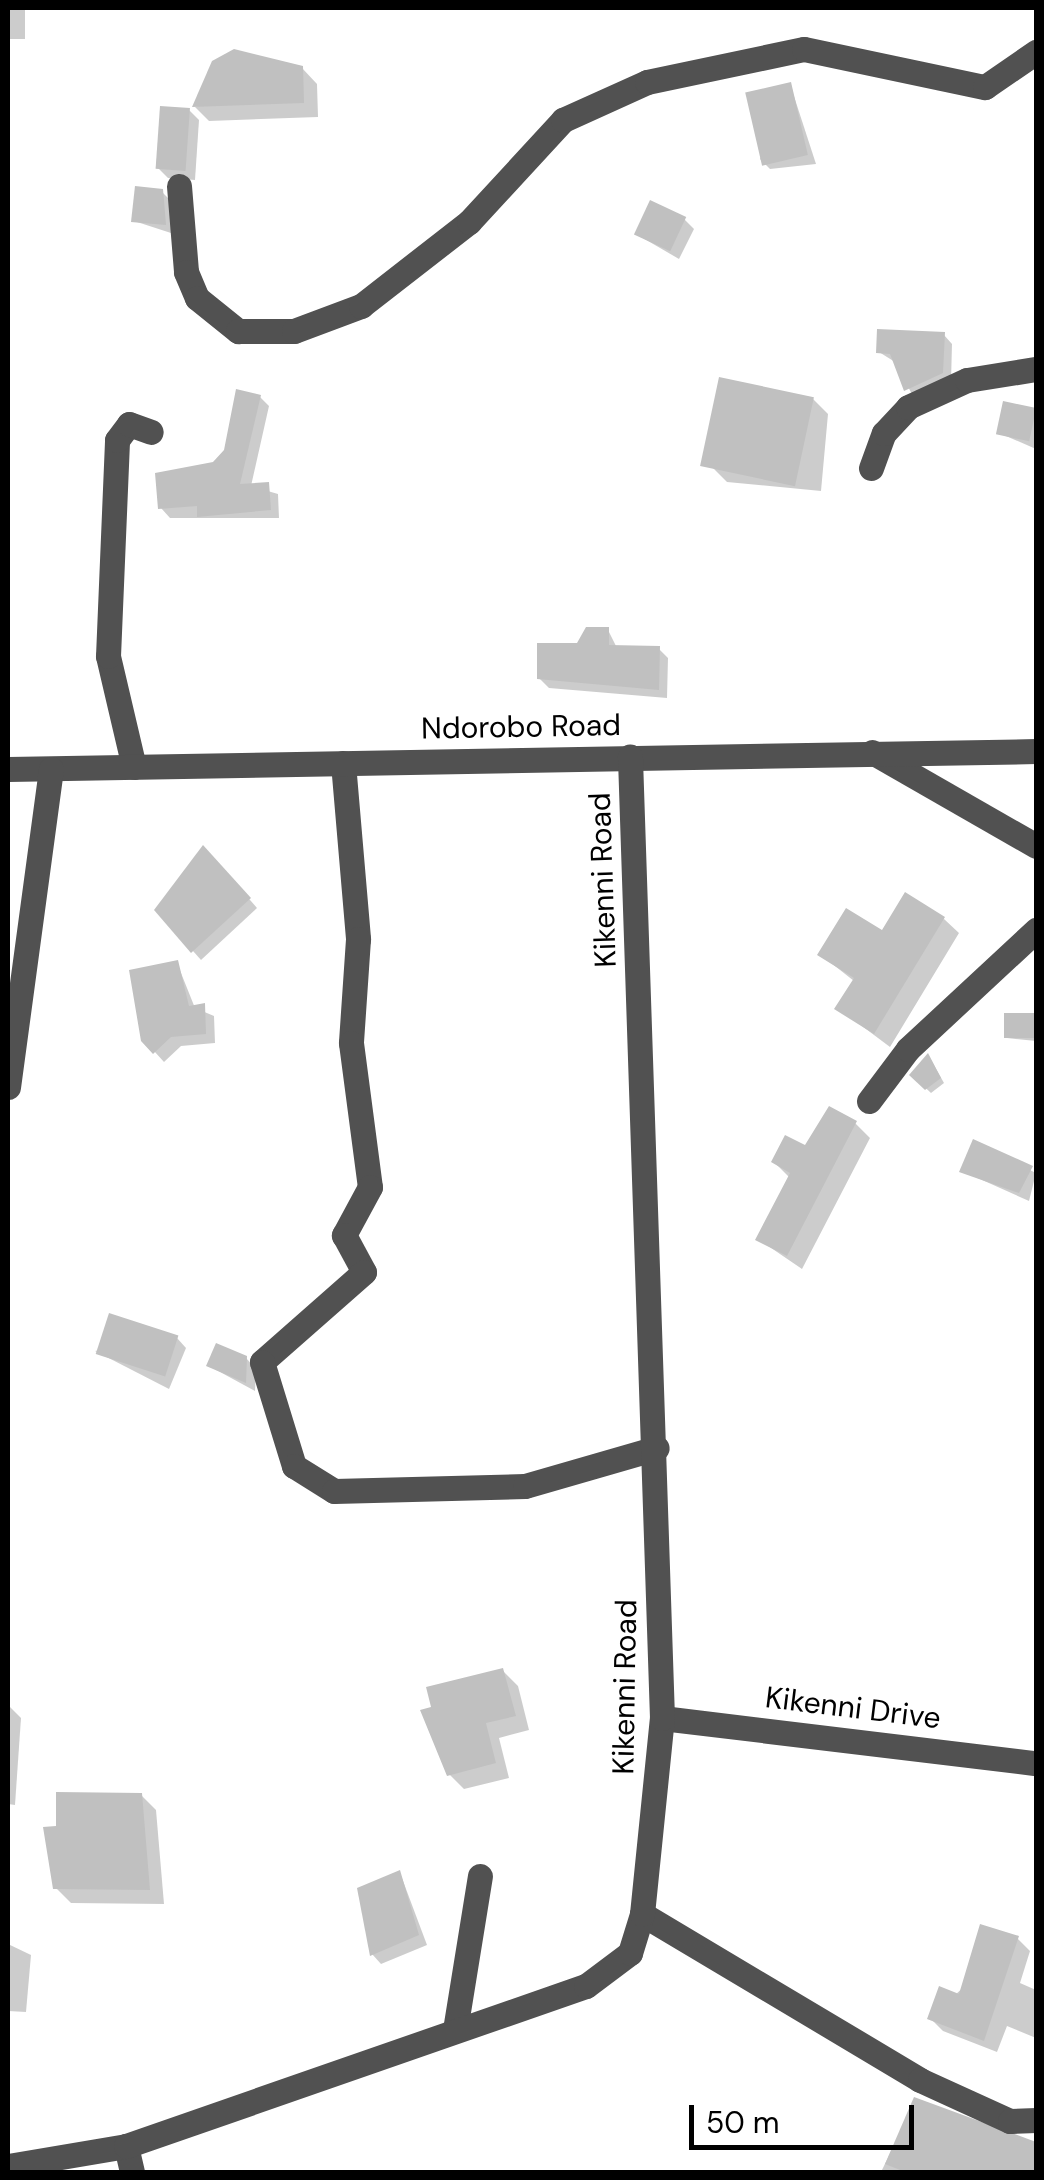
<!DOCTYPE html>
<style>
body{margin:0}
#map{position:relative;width:1044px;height:2180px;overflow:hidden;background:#fff;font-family:"DM Sans",sans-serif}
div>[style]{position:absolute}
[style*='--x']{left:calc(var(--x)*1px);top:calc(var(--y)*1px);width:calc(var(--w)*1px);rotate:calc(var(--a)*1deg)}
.shadow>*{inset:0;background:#0003;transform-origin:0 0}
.building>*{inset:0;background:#c0c0c0;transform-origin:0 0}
.minor>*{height:25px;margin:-12.5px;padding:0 12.5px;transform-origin:12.5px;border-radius:12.5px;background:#515151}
span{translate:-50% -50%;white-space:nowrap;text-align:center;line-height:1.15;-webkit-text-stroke:8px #fff;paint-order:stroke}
.street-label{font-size:30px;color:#000}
.frame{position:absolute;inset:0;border:10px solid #000;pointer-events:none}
.scale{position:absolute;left:689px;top:2105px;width:225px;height:45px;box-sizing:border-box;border:5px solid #000;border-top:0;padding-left:12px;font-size:30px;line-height:35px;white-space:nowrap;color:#000;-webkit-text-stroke:8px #fff;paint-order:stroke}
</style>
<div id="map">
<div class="shadow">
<div style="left:8px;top:8px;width:17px;height:31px"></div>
<div style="clip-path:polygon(302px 68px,317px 84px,318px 117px,209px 121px,195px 107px)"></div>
<div style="clip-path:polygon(790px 84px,816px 164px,770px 169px,760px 159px)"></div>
<div style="clip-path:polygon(189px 110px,199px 120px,195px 180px,168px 178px,158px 168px)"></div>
<div style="clip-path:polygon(162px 192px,172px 202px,174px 234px,134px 221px)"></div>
<div style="clip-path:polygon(684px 219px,694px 229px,679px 259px,636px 234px)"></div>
<div style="clip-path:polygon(944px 335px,952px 344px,951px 382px,914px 398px,895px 362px,879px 352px)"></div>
<div style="clip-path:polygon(260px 397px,269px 406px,251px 486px,278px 494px,279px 518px,170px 518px,161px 508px,226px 451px)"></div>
<div style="clip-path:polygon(813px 399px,828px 414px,821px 491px,727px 482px,712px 467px)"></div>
<div style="clip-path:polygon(1005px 404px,1036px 411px,1036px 449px,999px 433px)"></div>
<div style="clip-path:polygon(608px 630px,617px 648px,658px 648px,668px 658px,667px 698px,549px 688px,539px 678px)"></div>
<div style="clip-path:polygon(212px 857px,257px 908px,201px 960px,193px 951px)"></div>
<div style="clip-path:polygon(944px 919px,959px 933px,890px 1047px,838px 1008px,854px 981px,821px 955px)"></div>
<div style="clip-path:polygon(177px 963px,195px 1008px,214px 1016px,215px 1043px,181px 1046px,164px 1062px,144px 1040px)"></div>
<div style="clip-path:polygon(1036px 1015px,1036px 1041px,1007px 1038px,1007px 1016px)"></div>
<div style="clip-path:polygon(931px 1060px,944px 1083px,931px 1093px,912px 1075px)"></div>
<div style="clip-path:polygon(855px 1123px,870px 1138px,802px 1269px,758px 1239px,790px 1178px,774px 1162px)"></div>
<div style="clip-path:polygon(974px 1143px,1036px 1173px,1029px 1201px,962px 1171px)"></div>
<div style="clip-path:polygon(177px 1338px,186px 1348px,169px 1389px,95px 1351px)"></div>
<div style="clip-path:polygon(246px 1358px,256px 1369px,255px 1391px,209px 1366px)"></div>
<div style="clip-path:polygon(503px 1671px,518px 1686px,529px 1730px,499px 1738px,509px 1778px,464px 1789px,449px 1774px)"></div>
<div style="clip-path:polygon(8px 1705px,21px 1718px,15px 1805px,8px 1804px)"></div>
<div style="clip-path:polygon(141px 1795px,156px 1810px,164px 1904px,71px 1903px,56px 1888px,59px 1829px)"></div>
<div style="clip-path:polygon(400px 1873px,427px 1945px,381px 1964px,372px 1954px)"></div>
<div style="clip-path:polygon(1017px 1938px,1030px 1951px,1020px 1983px,1036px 1990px,1036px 2038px,1007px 2026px,997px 2052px,943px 2031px,930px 2018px)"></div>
<div style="clip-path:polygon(8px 1944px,31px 1955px,26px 2012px,8px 2011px)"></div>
<div style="clip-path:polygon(916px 2100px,1036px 2145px,1036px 2172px,881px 2172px)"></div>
</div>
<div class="building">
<div style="clip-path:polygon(234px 49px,303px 66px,304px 103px,192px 107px,212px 61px)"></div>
<div style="left:791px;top:82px;width:75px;height:47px;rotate:77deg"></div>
<div style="left:160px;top:106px;width:30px;height:63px;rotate:4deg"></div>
<div style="clip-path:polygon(135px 186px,163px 189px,166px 225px,131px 222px)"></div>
<div style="left:650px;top:200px;width:40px;height:38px;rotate:25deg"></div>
<div style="clip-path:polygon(877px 329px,945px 332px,943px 373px,904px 391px,890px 354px,876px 353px)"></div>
<div style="left:719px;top:377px;width:97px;height:91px;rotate:12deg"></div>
<div style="clip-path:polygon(236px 389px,261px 395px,240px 484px,269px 482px,271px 510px,197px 517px,197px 506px,158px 509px,155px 473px,213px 462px,224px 450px)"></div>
<div style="left:1003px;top:401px;width:34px;height:34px;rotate:12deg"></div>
<div style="clip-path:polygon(586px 627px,609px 627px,609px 645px,660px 646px,659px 690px,537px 679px,537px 643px,577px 643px)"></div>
<div style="clip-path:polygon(203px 845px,251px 898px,191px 953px,154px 910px)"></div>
<div style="clip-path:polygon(905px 892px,945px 917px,874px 1034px,834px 1009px,854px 978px,817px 955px,846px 908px,882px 930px)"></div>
<div style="clip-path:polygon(178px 960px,189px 1006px,205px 1003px,206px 1034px,171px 1037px,153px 1054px,141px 1041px,129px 970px)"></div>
<div style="left:1036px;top:1013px;width:25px;height:32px;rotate:90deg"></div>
<div style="clip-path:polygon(928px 1053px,941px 1078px,925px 1090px,909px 1075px)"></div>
<div style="clip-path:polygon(829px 1106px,857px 1121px,787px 1256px,755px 1240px,790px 1173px,771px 1162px,785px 1135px,805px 1145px)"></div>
<div style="clip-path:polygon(973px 1139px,1033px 1166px,1019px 1193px,959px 1172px)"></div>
<div style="left:109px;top:1313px;width:73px;height:43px;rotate:18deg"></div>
<div style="clip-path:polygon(216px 1343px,247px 1356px,246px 1383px,206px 1366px)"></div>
<div style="clip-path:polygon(503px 1668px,516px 1716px,486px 1723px,496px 1763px,447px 1776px,420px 1710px,431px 1707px,426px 1687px)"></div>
<div style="clip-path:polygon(56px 1792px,142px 1793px,150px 1890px,53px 1889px,43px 1827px,56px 1826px)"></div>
<div style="clip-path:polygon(400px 1870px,419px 1935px,370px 1956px,357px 1888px)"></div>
<div style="clip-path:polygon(980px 1924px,1019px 1936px,984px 2041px,927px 2019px,939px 1986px,959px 1994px)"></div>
<div style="clip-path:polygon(914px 2097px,1036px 2142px,1036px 2172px,905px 2172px,885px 2164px)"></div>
</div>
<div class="minor">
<div style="--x:179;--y:186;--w:86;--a:85.3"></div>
<div style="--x:186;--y:272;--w:28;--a:67"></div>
<div style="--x:197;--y:298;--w:53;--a:38.8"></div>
<div style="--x:238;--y:331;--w:56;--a:0"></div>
<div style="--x:294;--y:331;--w:72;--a:-20.5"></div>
<div style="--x:361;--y:306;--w:137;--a:-37.9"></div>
<div style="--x:469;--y:222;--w:139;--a:-47.3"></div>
<div style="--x:563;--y:120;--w:92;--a:-24.3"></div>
<div style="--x:647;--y:82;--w:160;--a:-11.9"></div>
<div style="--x:804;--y:49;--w:185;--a:11.9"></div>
<div style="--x:985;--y:87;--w:62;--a:-34.5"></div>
<div style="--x:871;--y:468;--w:37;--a:-70"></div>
<div style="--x:884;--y:433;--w:35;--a:-47"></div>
<div style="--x:908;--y:407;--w:65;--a:-24.6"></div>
<div style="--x:967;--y:380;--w:70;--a:-9.1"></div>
<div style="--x:872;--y:752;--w:189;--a:29.8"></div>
<div style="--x:343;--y:763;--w:177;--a:85.1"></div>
<div style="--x:358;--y:939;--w:104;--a:93.9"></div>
<div style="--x:351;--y:1043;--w:145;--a:82.5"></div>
<div style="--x:370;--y:1187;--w:55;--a:118.4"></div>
<div style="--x:344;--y:1235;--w:42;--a:61.6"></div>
<div style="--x:364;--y:1272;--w:136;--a:138.6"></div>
<div style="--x:262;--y:1362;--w:109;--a:72.9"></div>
<div style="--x:294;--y:1466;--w:47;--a:32"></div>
<div style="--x:334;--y:1491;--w:191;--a:-1.5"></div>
<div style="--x:525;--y:1486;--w:137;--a:-16.1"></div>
<div style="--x:134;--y:767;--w:114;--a:-103.2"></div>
<div style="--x:108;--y:656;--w:216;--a:-87.6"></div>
<div style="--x:117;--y:440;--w:20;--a:-53"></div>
<div style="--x:129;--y:424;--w:23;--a:20"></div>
<div style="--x:8;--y:769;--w:1028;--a:-1"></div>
<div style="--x:8;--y:1087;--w:321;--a:-82.3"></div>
<div style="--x:869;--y:1101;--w:65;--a:-53.1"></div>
<div style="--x:908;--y:1049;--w:175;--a:-42.9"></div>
<div style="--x:662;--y:1718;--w:377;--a:6.9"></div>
<div style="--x:642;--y:1914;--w:324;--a:30.8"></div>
<div style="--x:920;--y:2080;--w:99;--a:24.5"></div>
<div style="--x:1010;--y:2121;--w:26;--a:-2"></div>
<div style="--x:455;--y:2030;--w:156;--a:-80.8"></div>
<div style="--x:126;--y:2146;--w:27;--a:77"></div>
<div style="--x:8;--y:2166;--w:120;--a:-9.6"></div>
<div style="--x:126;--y:2146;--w:487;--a:-19.2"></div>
<div style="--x:586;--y:1986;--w:55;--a:-36.9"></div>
<div style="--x:630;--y:1953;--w:41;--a:-72.9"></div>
<div style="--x:642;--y:1914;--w:197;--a:-84.2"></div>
<div style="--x:662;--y:1718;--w:962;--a:-91.91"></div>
</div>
<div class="street-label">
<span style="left:521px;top:727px;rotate:-1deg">Ndorobo Road</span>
<span style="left:603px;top:880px;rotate:-92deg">Kikenni Road</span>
<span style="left:625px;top:1687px;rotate:-89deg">Kikenni Road</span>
<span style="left:853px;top:1708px;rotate:7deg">Kikenni Drive</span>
</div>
<div class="frame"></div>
<div class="scale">50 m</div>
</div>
